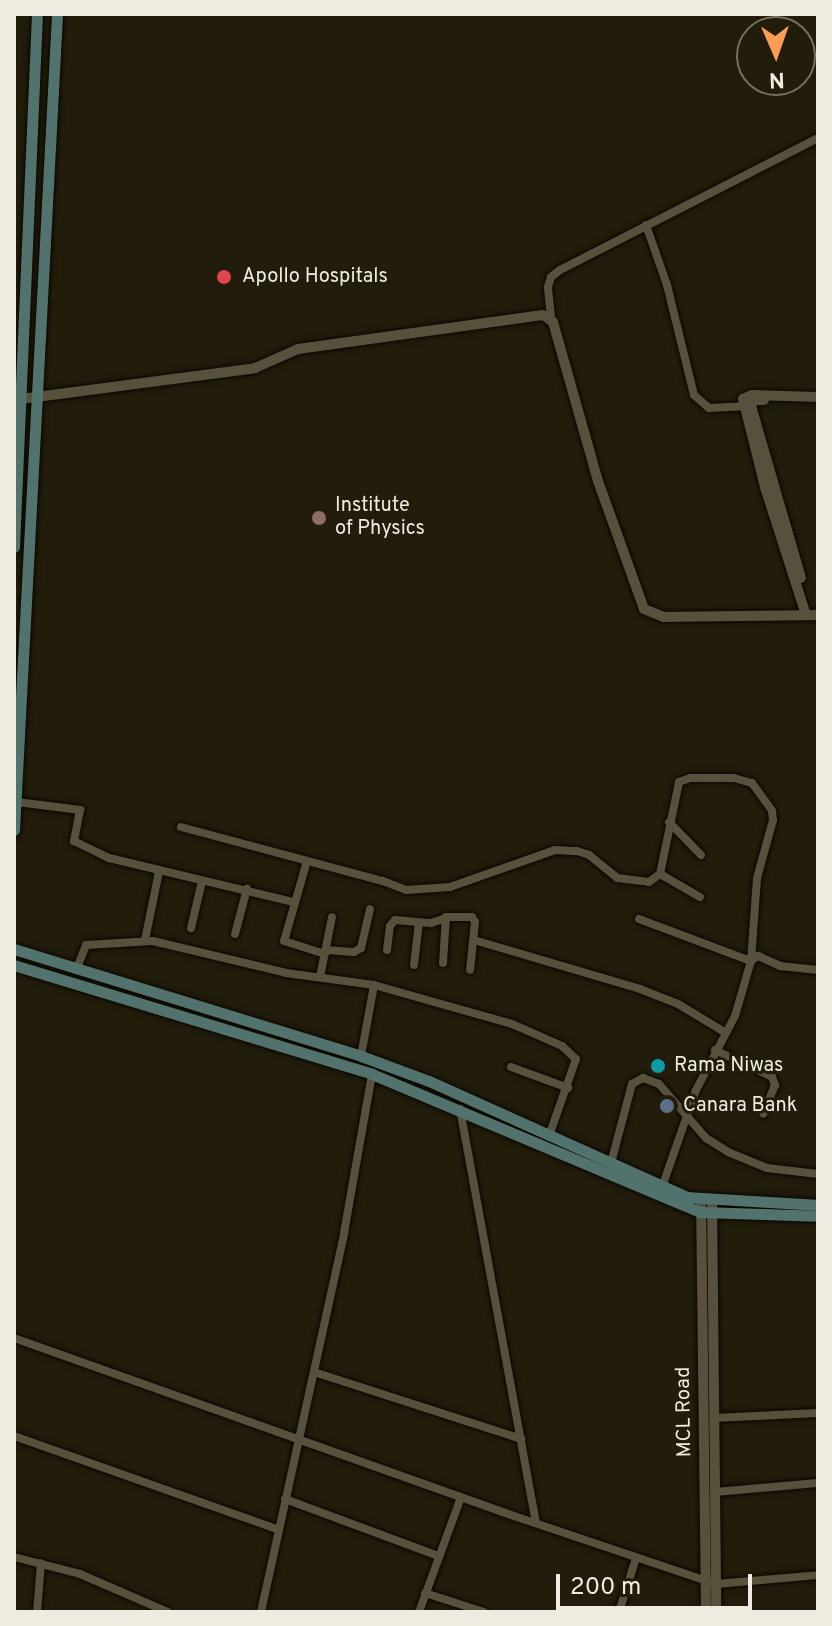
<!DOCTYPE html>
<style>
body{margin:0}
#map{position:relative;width:832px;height:1626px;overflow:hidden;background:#221d0b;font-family:Overpass,sans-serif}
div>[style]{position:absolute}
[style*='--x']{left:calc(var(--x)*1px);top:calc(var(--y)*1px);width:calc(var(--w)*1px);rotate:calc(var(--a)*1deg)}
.roads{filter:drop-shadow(0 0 2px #0b0700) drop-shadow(0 0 2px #0b0700)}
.minor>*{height:8px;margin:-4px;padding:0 4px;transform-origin:4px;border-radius:4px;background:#56503d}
.tertiary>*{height:10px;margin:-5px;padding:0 5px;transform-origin:5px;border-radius:5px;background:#56503d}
.secondary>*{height:11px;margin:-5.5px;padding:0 5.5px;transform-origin:5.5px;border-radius:5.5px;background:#52726d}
.dots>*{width:22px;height:22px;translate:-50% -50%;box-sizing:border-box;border:4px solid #221d0b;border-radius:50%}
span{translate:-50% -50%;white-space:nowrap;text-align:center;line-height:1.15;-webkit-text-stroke:6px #221d0b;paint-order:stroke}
.poi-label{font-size:20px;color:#eeebe0}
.left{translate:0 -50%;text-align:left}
.street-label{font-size:20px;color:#eeebe0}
.frame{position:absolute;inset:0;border:16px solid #eeebe0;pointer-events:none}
.north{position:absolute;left:736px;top:16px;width:80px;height:80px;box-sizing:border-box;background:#221d0b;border:2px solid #746f60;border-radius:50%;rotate:178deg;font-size:22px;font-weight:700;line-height:32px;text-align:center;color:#eeebe0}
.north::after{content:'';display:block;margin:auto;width:28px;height:36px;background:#fc9d54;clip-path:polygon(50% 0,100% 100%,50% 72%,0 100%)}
.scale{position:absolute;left:556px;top:1574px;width:196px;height:36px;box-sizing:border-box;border:4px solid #eeebe0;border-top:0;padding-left:10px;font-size:24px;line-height:28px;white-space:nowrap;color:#eeebe0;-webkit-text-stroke:6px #221d0b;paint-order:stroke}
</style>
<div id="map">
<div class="roads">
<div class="minor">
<div style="--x:646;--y:225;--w:64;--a:70.7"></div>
<div style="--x:667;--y:285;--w:113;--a:76.2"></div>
<div style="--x:694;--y:395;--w:20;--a:41"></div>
<div style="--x:709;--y:408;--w:35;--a:-3"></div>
<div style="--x:551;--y:317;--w:30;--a:-96"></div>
<div style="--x:548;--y:287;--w:10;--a:-73"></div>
<div style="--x:551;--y:277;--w:11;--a:-38"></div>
<div style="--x:560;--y:270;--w:290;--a:-27.1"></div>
<div style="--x:17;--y:802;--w:64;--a:7.2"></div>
<div style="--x:80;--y:810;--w:32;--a:101"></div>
<div style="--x:74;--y:841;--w:39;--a:26"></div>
<div style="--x:109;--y:858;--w:190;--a:13.4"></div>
<div style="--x:669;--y:822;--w:46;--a:45.9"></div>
<div style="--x:181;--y:827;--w:209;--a:15"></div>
<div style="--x:383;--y:881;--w:25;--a:21"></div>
<div style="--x:406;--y:890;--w:44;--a:-3.9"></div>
<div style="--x:450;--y:887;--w:111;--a:-19.4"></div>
<div style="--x:555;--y:850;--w:22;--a:3"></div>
<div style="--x:577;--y:851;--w:13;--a:18"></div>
<div style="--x:589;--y:855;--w:36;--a:39"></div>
<div style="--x:617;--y:878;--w:32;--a:7"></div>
<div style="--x:649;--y:882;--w:14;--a:-36"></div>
<div style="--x:660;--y:874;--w:94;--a:-78.3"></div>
<div style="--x:679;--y:782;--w:12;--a:-20"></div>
<div style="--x:690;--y:778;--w:44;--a:0"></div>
<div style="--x:734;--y:778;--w:19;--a:16"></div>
<div style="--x:752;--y:783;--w:34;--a:54"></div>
<div style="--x:772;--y:811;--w:9;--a:84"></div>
<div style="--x:773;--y:820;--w:60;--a:105.4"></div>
<div style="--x:757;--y:878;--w:83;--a:94.1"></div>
<div style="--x:751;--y:961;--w:57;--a:106.2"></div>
<div style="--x:735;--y:1016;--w:84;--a:117.8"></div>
<div style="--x:696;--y:1090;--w:103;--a:109.3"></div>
<div style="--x:307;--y:861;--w:83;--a:106"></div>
<div style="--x:284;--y:941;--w:43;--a:17.6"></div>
<div style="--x:660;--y:874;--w:46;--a:29.9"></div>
<div style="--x:639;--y:919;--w:120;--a:20.6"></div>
<div style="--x:751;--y:961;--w:9;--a:-36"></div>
<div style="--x:758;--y:956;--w:24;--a:24"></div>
<div style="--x:780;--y:966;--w:38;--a:6"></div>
<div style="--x:191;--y:928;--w:48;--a:-76.8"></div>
<div style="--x:235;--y:934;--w:47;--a:-75.1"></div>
<div style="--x:145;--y:940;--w:69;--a:-78.4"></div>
<div style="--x:474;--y:940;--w:173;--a:16.4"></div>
<div style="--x:640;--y:989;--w:41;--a:21.5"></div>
<div style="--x:678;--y:1004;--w:56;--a:31.1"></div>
<div style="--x:326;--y:950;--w:28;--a:4"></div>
<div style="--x:354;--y:952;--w:8;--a:-30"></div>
<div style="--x:361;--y:948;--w:40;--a:-77"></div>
<div style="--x:387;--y:950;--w:24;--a:-83"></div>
<div style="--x:390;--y:926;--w:8;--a:-50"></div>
<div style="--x:395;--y:920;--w:36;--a:5"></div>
<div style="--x:431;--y:923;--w:19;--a:-18"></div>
<div style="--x:449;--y:917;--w:23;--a:0"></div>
<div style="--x:472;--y:917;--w:6;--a:59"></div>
<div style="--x:475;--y:922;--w:48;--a:95.9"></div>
<div style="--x:443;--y:963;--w:46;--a:-86.3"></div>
<div style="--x:414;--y:965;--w:43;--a:-83.4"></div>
<div style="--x:76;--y:970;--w:27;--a:-68"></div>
<div style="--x:86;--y:945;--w:67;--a:-3.4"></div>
<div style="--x:153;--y:941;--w:137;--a:13.5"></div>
<div style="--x:286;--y:973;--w:89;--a:7.8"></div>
<div style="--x:374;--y:985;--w:143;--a:15.8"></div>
<div style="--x:512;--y:1024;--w:55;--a:23.7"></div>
<div style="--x:562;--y:1046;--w:19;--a:43"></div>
<div style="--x:576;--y:1059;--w:82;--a:109.3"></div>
<div style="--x:320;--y:977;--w:61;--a:-78.7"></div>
<div style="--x:715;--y:1050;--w:63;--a:25.3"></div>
<div style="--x:772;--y:1077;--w:9;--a:69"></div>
<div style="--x:775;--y:1085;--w:31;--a:112"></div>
<div style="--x:361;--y:1056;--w:72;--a:-79.6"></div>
<div style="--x:511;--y:1067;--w:61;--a:20.2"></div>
<div style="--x:460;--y:1109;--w:421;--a:79.6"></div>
<div style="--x:611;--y:1163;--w:82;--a:-75.1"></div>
<div style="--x:632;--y:1084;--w:13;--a:-29"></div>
<div style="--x:643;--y:1078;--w:17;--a:21"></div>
<div style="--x:659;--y:1084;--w:72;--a:49"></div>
<div style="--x:706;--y:1138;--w:26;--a:32"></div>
<div style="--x:728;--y:1152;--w:42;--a:22.3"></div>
<div style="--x:767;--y:1168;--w:51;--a:6.7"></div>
<div style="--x:14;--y:1338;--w:531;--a:19.6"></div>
<div style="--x:514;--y:1516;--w:213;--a:18.6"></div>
<div style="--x:716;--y:1584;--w:102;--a:-5"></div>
<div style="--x:314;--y:1372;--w:218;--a:17.9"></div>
<div style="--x:714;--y:1418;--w:104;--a:-2.8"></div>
<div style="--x:14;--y:1436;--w:281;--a:19.5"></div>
<div style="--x:715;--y:1492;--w:103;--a:-5"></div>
<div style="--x:285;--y:1499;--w:163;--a:20.4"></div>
<div style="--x:14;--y:1557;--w:68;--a:14.4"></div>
<div style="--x:80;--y:1574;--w:96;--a:23.4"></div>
<div style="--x:425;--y:1593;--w:62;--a:17.9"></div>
<div style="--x:37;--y:1612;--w:49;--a:-85.3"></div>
<div style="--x:261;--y:1612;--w:388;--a:-77.6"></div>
<div style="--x:344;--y:1233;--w:161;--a:-80"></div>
<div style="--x:419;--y:1612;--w:122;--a:-69.9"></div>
<div style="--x:619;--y:1612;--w:57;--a:-72.5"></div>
</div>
<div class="tertiary">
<div style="--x:21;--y:399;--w:236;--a:-7.5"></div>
<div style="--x:255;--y:368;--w:47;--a:-23.8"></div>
<div style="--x:298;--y:349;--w:247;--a:-7.9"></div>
<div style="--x:543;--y:315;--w:12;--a:35"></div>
<div style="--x:553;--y:322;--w:165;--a:74.2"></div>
<div style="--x:598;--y:481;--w:136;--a:70.2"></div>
<div style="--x:644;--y:609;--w:22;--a:22"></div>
<div style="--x:664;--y:617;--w:154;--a:-0.7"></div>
<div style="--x:764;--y:400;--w:10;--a:180"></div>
<div style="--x:754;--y:400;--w:7;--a:117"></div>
<div style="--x:751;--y:406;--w:179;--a:73.8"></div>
<div style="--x:806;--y:615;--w:134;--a:-107.8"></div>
<div style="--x:765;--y:487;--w:91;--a:-104"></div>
<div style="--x:743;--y:399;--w:10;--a:-24"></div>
<div style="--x:752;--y:395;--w:66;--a:1.7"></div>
<div style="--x:701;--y:1200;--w:412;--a:89.3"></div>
<div style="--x:712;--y:1201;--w:411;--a:89.4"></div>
</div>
<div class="secondary">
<div style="--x:14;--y:547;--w:533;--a:-87.53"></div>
<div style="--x:14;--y:830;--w:817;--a:-86.98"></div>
<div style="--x:14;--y:949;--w:363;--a:17.1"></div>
<div style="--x:361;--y:1056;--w:72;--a:20.2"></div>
<div style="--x:429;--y:1081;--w:283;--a:24.2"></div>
<div style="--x:687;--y:1197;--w:131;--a:3.5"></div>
<div style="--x:14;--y:965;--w:374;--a:16.9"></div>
<div style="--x:372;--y:1074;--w:356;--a:22.8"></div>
<div style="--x:700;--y:1212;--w:118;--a:1.9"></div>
</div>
</div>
<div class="dots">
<div style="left:224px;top:277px;background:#e0444e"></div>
<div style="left:319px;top:518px;background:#8d6e63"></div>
<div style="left:658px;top:1066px;background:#0f9aa8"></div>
<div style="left:667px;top:1106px;background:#5c6f8a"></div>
</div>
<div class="poi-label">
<span class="left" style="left:242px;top:277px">Apollo Hospitals</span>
<span class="left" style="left:335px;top:518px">Institute<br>of Physics</span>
<span class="left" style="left:674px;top:1066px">Rama Niwas</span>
<span class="left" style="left:683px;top:1106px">Canara Bank</span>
</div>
<div class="street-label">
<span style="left:685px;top:1412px;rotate:-91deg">MCL Road</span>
</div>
<div class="frame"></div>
<div class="north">N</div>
<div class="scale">200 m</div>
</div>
